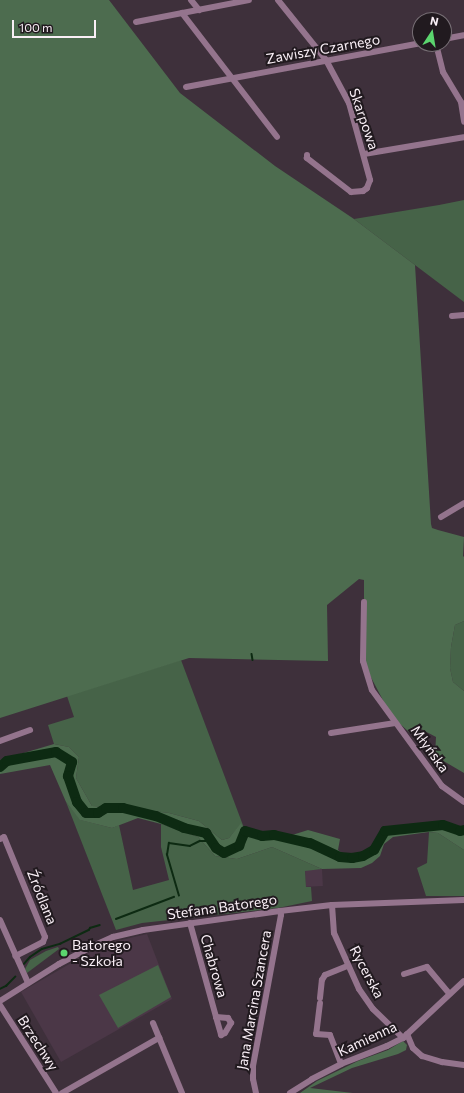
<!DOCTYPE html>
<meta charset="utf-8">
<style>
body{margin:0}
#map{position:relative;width:464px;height:1093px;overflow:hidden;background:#3e303b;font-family:Commissioner,sans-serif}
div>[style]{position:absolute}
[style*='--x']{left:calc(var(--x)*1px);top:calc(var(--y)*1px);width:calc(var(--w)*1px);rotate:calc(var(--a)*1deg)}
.built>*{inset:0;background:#4b3747;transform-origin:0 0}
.green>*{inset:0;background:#466348}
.forest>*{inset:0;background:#4d6c4f}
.stream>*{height:1.5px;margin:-0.75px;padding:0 0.75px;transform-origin:0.75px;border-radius:0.75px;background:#0d2a12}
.river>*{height:10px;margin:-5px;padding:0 5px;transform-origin:5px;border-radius:5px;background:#0d2a12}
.minor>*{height:6px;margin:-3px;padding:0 3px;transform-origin:3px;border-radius:3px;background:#94748d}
.dots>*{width:11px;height:11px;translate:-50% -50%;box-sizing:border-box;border:2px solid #211a1f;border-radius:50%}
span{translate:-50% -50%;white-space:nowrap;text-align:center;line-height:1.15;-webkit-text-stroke:4px #211a1f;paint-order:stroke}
.street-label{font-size:14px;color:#f9eff6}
.poi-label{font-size:14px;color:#f9eff6}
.left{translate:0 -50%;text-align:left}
.north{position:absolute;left:412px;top:12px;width:40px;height:40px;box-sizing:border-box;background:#211a1f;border:1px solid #776f75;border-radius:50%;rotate:12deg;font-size:11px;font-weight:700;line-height:16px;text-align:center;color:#f9eff6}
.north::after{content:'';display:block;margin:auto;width:14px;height:18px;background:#5bd56e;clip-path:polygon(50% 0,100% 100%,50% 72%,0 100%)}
.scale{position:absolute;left:12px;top:20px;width:84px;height:18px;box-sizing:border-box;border:2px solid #f9eff6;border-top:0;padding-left:5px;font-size:12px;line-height:14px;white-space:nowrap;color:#f9eff6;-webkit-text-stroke:3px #211a1f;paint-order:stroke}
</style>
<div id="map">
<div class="built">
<div style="left:322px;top:869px;width:17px;height:17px;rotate:87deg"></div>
<div style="clip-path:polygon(147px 934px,172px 999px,61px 1062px,21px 992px,104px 944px)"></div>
</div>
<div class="green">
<div style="clip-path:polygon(464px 200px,464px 302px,354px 219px,439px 205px)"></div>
<div style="clip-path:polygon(464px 621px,464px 691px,453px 682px,450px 668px,451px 647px,455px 625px)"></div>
<div style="clip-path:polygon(181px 660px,244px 828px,241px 824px,229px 838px,222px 840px,199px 821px,169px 813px,130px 808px,92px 806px,76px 778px,79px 757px,69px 747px,54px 744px,48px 725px,74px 717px,67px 696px)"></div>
<div style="clip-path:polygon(66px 802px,81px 820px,112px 828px,119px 825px,133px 890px,169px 880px,161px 847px,161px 824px,198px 837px,215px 856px,237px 859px,272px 847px,322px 869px,305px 871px,306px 887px,311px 887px,312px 901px,278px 908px,142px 923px,116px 930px)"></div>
<div style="clip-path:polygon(429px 832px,438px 833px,464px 850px,464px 896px,426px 896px,417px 868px,427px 863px)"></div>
<div style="clip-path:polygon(58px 947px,59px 949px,27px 973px,25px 969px,30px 960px,46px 951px)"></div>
<div style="clip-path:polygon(158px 965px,171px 997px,118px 1028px,99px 995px)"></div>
</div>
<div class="forest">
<div style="clip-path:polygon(0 0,109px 0,180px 93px,275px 166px,354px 219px,415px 265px,431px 524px,432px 528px,438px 530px,464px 537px,463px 556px,464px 557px,464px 621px,455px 625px,451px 647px,450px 668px,453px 682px,464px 691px,464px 773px,435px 756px,436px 737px,421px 729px,410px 733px,398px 722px,385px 704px,364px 664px,364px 580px,359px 579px,327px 605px,328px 661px,189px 658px,0 718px)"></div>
<div style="clip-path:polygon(54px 744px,69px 747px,79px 757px,76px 778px,92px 806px,130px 808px,169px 813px,199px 821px,222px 840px,229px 838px,241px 823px,244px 828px,289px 836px,308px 830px,340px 839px,338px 850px,346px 856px,354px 858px,372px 851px,387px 832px,440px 822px,464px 830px,464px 850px,438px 833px,429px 832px,393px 837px,384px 844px,380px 856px,372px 863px,361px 868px,322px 869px,272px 847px,237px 859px,215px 856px,198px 837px,161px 824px,138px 818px,112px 828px,80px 820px,66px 802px,50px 765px,0 774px,0 760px)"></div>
<div style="clip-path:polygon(403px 1041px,407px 1045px,406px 1050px,398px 1054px,352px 1068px,310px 1088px,353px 1093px,300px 1093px,317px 1081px,358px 1061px,388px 1050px)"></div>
</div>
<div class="stream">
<div style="--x:252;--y:654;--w:6;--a:81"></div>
<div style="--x:179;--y:896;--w:43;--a:-106.3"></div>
<div style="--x:167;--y:855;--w:12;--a:-81"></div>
<div style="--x:169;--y:843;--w:21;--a:8"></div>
<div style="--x:190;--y:846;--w:11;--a:-27"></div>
<div style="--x:200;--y:841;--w:11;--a:0"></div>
<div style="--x:116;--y:919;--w:62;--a:-20.8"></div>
<div style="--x:24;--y:964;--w:9;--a:-49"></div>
<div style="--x:30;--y:957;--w:14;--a:-34"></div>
<div style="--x:42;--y:949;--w:19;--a:-16"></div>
<div style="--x:60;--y:944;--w:32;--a:-26"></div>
<div style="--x:89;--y:930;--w:2;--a:-63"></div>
<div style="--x:90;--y:928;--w:10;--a:-17"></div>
<div style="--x:0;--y:989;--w:7;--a:-27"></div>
<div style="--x:6;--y:986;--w:13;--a:-45"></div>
</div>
<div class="river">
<div style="--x:0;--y:767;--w:9;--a:-41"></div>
<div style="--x:7;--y:761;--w:50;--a:-10.4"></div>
<div style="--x:56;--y:752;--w:19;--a:32"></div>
<div style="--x:72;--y:762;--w:15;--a:106"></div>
<div style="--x:68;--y:776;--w:28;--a:71"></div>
<div style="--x:77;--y:802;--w:14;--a:51"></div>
<div style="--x:86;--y:813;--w:12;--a:0"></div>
<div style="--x:98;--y:813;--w:9;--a:-32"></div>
<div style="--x:106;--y:808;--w:17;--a:0"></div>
<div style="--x:123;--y:808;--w:34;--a:14"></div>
<div style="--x:156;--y:816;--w:30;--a:23"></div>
<div style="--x:184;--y:828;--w:23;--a:13"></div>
<div style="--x:206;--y:833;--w:18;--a:56"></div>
<div style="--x:216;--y:848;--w:9;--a:32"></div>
<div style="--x:224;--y:853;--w:17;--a:-25"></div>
<div style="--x:239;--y:846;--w:16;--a:-68"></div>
<div style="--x:245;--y:831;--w:18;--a:16"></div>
<div style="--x:262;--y:836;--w:12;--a:-5"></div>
<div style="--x:274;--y:835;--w:37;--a:13"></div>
<div style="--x:310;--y:843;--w:33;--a:25"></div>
<div style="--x:340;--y:857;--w:12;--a:5"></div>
<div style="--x:352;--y:858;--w:11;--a:-10"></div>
<div style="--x:363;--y:856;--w:13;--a:-29"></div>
<div style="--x:374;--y:850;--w:22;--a:-60"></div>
<div style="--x:385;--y:831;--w:58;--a:-5.9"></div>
<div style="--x:443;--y:825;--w:18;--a:19"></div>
<div style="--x:460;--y:831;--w:4;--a:-14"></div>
</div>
<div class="minor">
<div style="--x:191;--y:0;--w:13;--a:51"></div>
<div style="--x:278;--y:0;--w:77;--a:51.3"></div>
<div style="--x:326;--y:60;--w:49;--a:61.9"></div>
<div style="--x:349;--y:103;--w:80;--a:74.7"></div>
<div style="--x:370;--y:180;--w:9;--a:111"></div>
<div style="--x:367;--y:188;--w:5;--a:143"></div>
<div style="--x:363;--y:191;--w:12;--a:175"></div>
<div style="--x:351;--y:192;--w:56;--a:-142.3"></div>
<div style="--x:307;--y:158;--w:3;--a:-90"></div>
<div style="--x:182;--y:13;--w:156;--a:52.5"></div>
<div style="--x:136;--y:22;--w:115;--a:-11"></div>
<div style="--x:444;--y:39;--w:20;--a:-11"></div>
<div style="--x:436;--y:44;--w:29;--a:76"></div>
<div style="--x:443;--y:72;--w:35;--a:59"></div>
<div style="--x:461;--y:102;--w:20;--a:81"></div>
<div style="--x:186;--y:87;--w:238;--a:-10.6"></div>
<div style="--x:364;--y:154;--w:101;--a:-9.6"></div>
<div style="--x:452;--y:316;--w:12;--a:-5"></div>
<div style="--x:441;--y:517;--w:27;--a:-31"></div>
<div style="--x:364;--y:602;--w:59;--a:91"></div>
<div style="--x:363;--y:661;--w:30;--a:73"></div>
<div style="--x:372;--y:690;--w:119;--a:53.9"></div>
<div style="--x:442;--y:786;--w:27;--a:36"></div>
<div style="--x:331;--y:733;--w:65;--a:-8.9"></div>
<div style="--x:0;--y:741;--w:32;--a:-20"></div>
<div style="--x:0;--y:839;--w:4;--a:-27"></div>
<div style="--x:4;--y:837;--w:108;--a:67.7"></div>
<div style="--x:45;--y:937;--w:5;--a:112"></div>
<div style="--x:43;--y:942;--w:31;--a:153"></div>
<div style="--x:332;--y:905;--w:28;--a:86"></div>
<div style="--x:334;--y:933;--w:61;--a:65.9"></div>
<div style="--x:359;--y:989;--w:24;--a:55"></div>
<div style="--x:373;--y:1009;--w:42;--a:44"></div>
<div style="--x:0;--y:920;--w:69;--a:66"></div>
<div style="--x:190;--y:923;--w:98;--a:74.5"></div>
<div style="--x:216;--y:1017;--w:19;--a:74"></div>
<div style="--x:221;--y:1035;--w:4;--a:-27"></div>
<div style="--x:225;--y:1033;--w:12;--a:-59"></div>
<div style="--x:231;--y:1023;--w:6;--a:-121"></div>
<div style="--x:228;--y:1018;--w:12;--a:-175"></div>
<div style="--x:404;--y:974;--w:24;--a:-17"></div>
<div style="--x:427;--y:967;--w:35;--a:50"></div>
<div style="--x:320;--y:998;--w:18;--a:-84"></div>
<div style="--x:322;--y:980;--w:6;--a:-59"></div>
<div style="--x:325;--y:975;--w:24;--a:-22"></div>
<div style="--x:0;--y:1001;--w:70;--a:-32.1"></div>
<div style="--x:59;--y:964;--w:41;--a:-27.8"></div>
<div style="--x:95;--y:945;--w:20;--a:-24"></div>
<div style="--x:113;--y:937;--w:31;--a:-13"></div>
<div style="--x:143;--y:930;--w:138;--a:-7.9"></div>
<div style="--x:280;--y:911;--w:52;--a:-6.6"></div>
<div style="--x:332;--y:905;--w:132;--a:-2.2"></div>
<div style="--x:320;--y:1003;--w:31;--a:97"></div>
<div style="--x:316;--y:1034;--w:14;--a:4"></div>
<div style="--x:330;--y:1035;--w:31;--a:69"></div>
<div style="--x:0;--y:1005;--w:104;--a:57.5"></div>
<div style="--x:153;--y:1023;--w:76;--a:67.5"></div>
<div style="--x:407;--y:1034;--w:15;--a:67"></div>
<div style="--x:413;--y:1048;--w:12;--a:42"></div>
<div style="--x:422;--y:1056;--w:21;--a:17"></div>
<div style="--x:442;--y:1062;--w:22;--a:8"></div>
<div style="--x:62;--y:1093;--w:112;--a:-29.6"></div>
<div style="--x:256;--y:1093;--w:14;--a:-102"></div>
<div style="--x:253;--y:1079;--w:13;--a:-90"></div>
<div style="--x:253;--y:1066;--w:154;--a:-79.5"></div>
<div style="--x:281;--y:915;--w:4;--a:-104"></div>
<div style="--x:290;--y:1093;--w:26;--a:-32"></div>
<div style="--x:312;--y:1079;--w:33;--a:-27"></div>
<div style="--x:341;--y:1064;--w:49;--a:-21.4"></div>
<div style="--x:387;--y:1046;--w:18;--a:-27"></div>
<div style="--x:403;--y:1038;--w:83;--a:-43.1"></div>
</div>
<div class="dots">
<div style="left:64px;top:953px;background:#5bd56e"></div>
</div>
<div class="street-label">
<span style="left:323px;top:49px;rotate:-10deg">Zawiszy Czarnego</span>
<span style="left:364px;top:119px;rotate:71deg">Skarpowa</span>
<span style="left:430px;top:749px;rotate:54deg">Młyńska</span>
<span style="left:42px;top:897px;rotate:68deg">Źródlana</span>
<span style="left:222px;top:907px;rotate:-8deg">Stefana Batorego</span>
<span style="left:214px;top:966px;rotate:74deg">Chabrowa</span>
<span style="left:367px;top:972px;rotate:62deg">Rycerska</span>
<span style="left:254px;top:1000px;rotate:-80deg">Jana Marcina Szancera</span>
<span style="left:367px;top:1039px;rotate:-25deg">Kamienna</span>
<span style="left:38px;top:1043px;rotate:57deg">Brzechwy</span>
</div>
<div class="poi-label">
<span class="left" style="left:72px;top:953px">Batorego<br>- Szkoła</span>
</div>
<div class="north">N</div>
<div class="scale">100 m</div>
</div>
